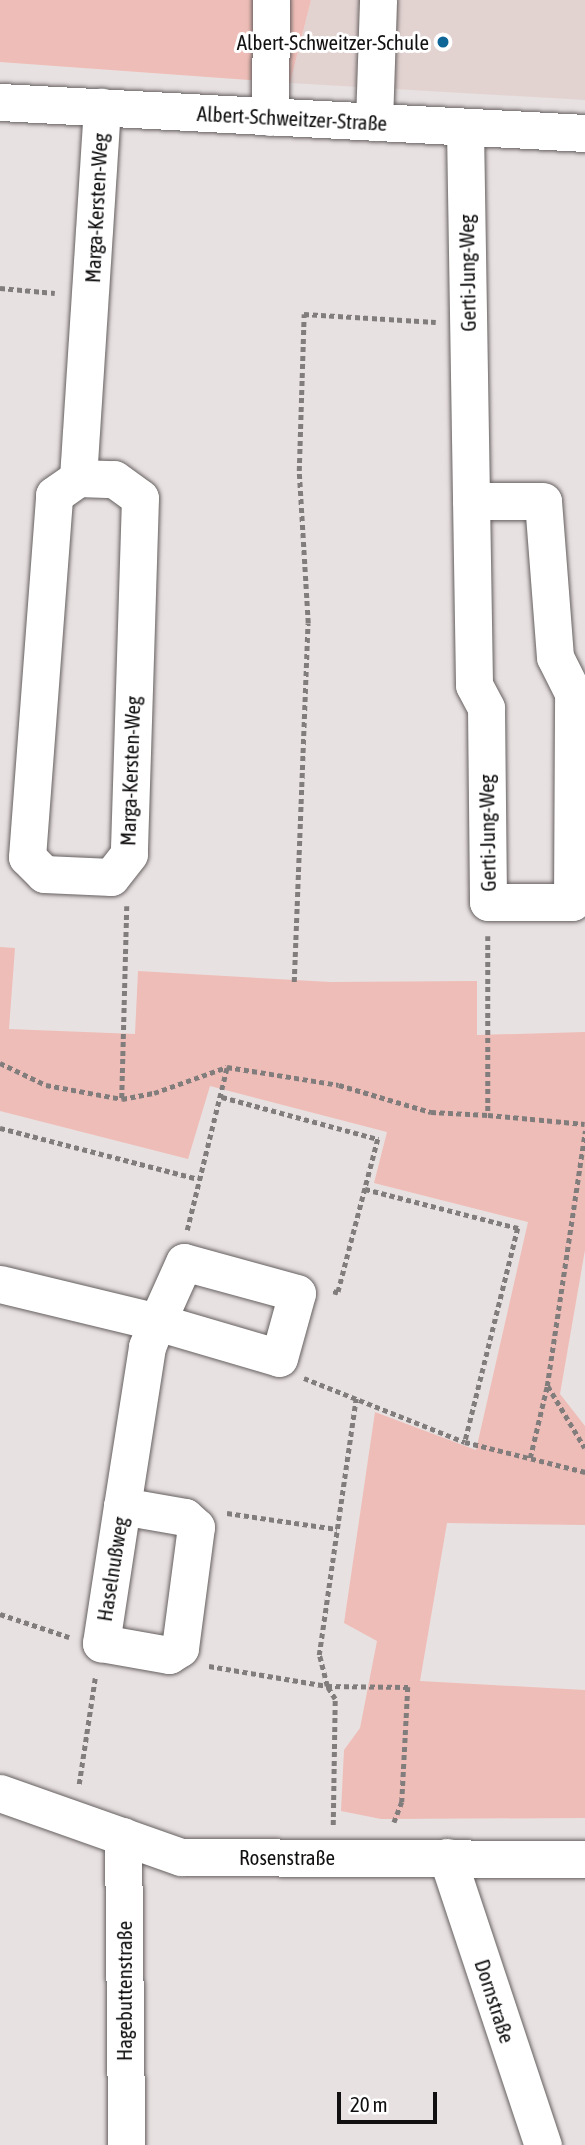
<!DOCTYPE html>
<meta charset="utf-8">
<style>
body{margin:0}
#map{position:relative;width:585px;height:2145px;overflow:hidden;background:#e8e1e1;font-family:"Asap Condensed",sans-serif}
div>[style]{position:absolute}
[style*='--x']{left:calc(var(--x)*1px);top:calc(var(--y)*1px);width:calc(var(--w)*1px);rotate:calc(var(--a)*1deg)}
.built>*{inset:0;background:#e2d3d1}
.green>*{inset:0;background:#efbdb7}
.path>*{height:4.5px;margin-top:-2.25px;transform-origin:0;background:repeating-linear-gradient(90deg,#827d7d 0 5px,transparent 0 8.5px)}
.roads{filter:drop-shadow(0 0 2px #666060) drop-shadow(0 0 2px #666060)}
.minor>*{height:37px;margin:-18.5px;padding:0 18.5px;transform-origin:18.5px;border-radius:18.5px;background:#fff}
.dots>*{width:19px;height:19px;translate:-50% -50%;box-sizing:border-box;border:4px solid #fff;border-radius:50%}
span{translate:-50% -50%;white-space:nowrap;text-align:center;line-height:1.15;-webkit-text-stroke:6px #fff;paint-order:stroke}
.poi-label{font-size:21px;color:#110f0f}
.right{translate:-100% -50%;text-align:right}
.street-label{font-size:21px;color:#110f0f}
.scale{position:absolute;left:337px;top:2092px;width:100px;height:32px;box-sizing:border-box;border:4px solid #110f0f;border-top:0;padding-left:9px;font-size:21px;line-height:24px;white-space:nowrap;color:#110f0f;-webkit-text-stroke:5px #fff;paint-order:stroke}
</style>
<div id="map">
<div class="built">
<div style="clip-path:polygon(311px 0,585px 0,585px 100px,290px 83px)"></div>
</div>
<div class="green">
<div style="clip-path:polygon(0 0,311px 0,290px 83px,0 62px)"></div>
<div style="clip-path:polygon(0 947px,15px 948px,9px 1029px,135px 1034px,138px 971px,330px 982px,477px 981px,477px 1035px,585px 1032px,585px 1250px,560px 1394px,585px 1426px,585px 1525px,447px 1523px,420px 1681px,585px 1690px,585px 1818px,381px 1819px,341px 1811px,344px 1750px,360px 1728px,377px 1641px,344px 1623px,375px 1412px,476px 1450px,528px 1222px,374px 1183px,387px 1132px,210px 1086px,188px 1159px,0 1111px)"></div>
</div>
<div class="path">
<div style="--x:0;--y:288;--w:55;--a:5.2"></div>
<div style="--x:127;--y:906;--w:193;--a:91.5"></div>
<div style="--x:122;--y:1099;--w:33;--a:-11"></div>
<div style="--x:154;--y:1093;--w:77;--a:-19.6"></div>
<div style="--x:227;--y:1067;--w:113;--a:9.1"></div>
<div style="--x:339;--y:1085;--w:96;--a:16.4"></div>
<div style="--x:431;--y:1112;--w:57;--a:3"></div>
<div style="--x:488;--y:936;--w:179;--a:90"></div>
<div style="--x:488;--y:1115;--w:97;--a:5.3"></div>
<div style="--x:294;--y:982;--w:359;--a:-87.8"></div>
<div style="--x:308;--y:623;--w:152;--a:-93.4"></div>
<div style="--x:299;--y:471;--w:157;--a:-88.2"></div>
<div style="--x:304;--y:314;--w:132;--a:3.5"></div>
<div style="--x:0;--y:1063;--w:51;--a:25.6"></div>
<div style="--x:46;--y:1085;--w:77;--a:10.4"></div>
<div style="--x:222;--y:1097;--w:162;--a:15.1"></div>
<div style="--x:378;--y:1139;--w:159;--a:104.6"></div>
<div style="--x:338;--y:1293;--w:7;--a:-164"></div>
<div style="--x:0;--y:1128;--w:204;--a:14.4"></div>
<div style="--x:365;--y:1189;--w:158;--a:14.3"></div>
<div style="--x:518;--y:1228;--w:220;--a:103.9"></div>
<div style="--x:187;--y:1230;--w:168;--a:-76.2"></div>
<div style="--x:304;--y:1378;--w:173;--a:21.7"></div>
<div style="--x:465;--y:1442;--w:124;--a:14"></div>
<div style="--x:548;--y:1386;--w:72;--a:59.2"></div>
<div style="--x:530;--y:1458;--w:74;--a:-76.7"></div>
<div style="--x:547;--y:1386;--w:258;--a:-81.5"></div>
<div style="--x:227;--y:1513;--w:111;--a:8.3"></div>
<div style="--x:0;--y:1614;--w:73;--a:18.4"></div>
<div style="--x:209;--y:1666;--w:120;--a:9.6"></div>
<div style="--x:327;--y:1686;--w:81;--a:0.7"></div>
<div style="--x:408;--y:1687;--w:115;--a:93"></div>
<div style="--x:402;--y:1802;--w:22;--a:111"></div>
<div style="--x:79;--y:1784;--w:107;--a:-81.4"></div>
<div style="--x:333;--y:1825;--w:126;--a:-89.1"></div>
<div style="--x:335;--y:1699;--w:15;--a:-122"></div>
<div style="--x:327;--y:1686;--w:32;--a:-104"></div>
<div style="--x:319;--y:1655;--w:259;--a:-81.8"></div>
</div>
<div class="roads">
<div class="minor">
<div style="--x:0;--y:102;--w:586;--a:3.03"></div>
<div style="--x:270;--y:117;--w:117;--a:-89.5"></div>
<div style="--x:374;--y:122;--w:122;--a:-88.1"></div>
<div style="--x:465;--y:129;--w:556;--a:89.07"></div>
<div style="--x:474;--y:685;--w:26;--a:62"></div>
<div style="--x:486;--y:708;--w:194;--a:89.4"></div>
<div style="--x:488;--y:902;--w:84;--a:0"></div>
<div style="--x:572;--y:902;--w:209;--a:-89.7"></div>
<div style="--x:573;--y:693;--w:40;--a:-116.6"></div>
<div style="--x:555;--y:657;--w:156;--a:-94.4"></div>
<div style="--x:543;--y:501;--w:72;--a:180"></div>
<div style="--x:78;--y:478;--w:36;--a:2"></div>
<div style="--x:114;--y:479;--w:32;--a:36"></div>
<div style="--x:140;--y:498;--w:356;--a:91.8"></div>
<div style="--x:129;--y:854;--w:29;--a:128"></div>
<div style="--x:111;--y:877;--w:67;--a:-177.4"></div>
<div style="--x:44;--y:874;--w:24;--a:-135"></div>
<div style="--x:27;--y:857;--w:363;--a:-85.7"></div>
<div style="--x:54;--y:495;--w:29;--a:-35"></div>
<div style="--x:78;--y:478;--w:372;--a:-86.3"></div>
<div style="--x:0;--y:1284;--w:162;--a:13.6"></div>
<div style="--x:157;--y:1322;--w:127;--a:16.4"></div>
<div style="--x:279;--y:1358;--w:67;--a:-74.5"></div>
<div style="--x:297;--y:1293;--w:117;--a:-164.7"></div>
<div style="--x:184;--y:1262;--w:66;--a:114.2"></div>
<div style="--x:157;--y:1322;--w:27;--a:112"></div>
<div style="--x:147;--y:1347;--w:161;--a:98.9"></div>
<div style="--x:122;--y:1506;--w:139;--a:98.7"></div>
<div style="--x:101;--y:1643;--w:69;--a:10"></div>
<div style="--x:169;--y:1655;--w:13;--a:-32"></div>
<div style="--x:180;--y:1648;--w:122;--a:-82.5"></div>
<div style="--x:196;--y:1527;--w:15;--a:-138"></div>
<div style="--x:185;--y:1517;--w:64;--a:-170.1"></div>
<div style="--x:0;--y:1793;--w:192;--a:19.5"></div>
<div style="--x:181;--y:1857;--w:404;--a:0.3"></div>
<div style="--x:123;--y:1836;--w:309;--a:89.4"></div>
<div style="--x:447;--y:1857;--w:304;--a:71.6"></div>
</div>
</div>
<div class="dots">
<div style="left:443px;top:42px;background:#0e6596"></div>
</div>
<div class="poi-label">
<span class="right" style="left:429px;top:42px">Albert-Schweitzer-Schule</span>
</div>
<div class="street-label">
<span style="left:292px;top:118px;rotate:3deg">Albert-Schweitzer-Straße</span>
<span style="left:96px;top:208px;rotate:-87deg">Marga-Kersten-Weg</span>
<span style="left:467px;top:273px;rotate:-91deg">Gerti-Jung-Weg</span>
<span style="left:130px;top:771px;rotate:-88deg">Marga-Kersten-Weg</span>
<span style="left:487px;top:833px;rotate:-91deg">Gerti-Jung-Weg</span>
<span style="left:112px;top:1569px;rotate:-81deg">Haselnußweg</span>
<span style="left:287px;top:1857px">Rosenstraße</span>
<span style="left:124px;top:1991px;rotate:-90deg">Hagebuttenstraße</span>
<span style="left:495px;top:2001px;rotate:72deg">Dornstraße</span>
</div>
<div class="scale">20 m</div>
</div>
